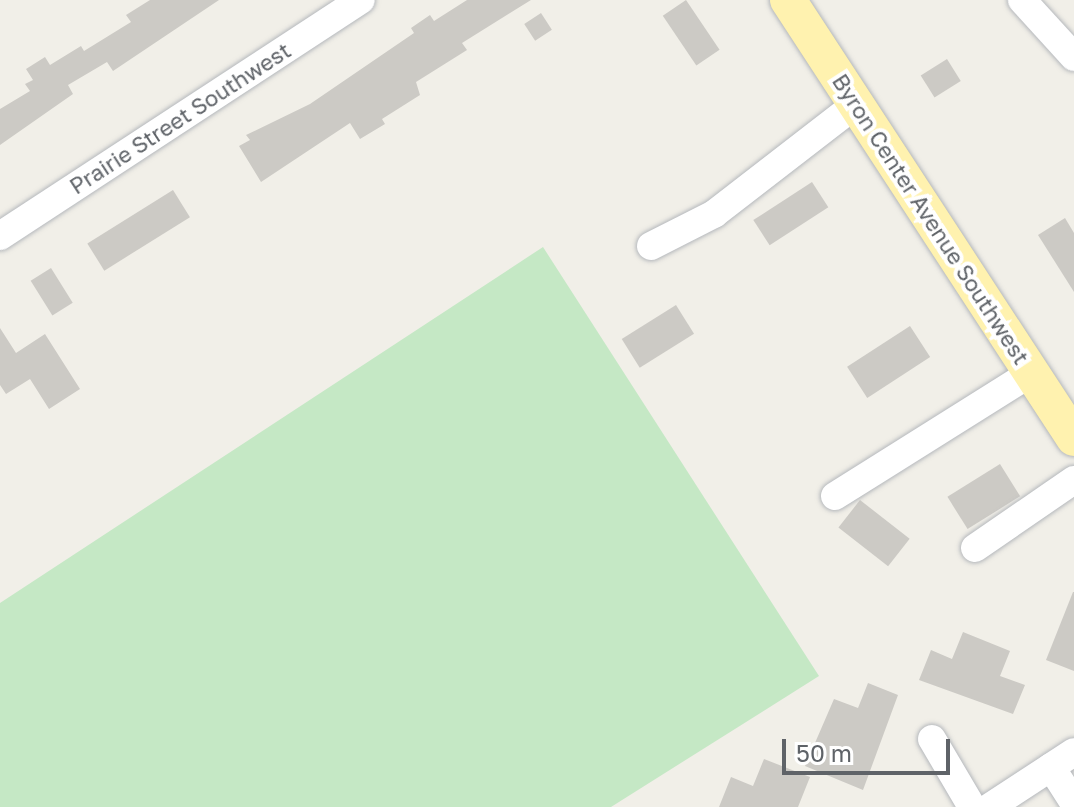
<!DOCTYPE html>
<style>
body{margin:0}
#map{position:relative;width:1074px;height:807px;overflow:hidden;background:#f1efe8;font-family:"Golos Text",sans-serif}
div>[style]{position:absolute}
[style*='--x']{left:calc(var(--x)*1px);top:calc(var(--y)*1px);width:calc(var(--w)*1px);rotate:calc(var(--a)*1deg)}
.green>*{inset:0;background:#c5e8c5}
.building>*{inset:0;background:#cccac5;transform-origin:0 0}
.roads{filter:drop-shadow(0 0 2px #b5b8bc) drop-shadow(0 0 2px #b5b8bc)}
.minor>*{height:28px;margin:-14px;padding:0 14px;transform-origin:14px;border-radius:14px;background:#fff}
.major>*{height:36px;margin:-18px;padding:0 18px;transform-origin:18px;border-radius:18px;background:#fff2af}
span{translate:-50% -50%;white-space:nowrap;text-align:center;line-height:1.15;-webkit-text-stroke:8px #fff;paint-order:stroke}
.street-label{font-size:22px;color:#5f6368}
.scale{position:absolute;left:782px;top:739px;width:168px;height:36px;box-sizing:border-box;border:4px solid #5f6368;border-top:0;padding-left:10px;font-size:24px;line-height:28px;white-space:nowrap;color:#5f6368;-webkit-text-stroke:6px #fff;paint-order:stroke}
</style>
<div id="map">
<div class="green">
<div style="clip-path:polygon(543px 247px,819px 676px,611px 807px,0 807px,0 603px)"></div>
</div>
<div class="building">
<div style="clip-path:polygon(150px 0,219px 0,113px 71px,107px 62px,68px 85px,73px 94px,0 145px,0 109px,30px 91px,25px 84px,33px 80px,26px 69px,45px 57px,50px 65px,81px 46px,84px 51px,131px 22px,126px 15px)"></div>
<div style="clip-path:polygon(467px 0,531px 0,462px 43px,467px 50px,416px 82px,420px 95px,382px 119px,385px 124px,360px 139px,350px 123px,261px 182px,239px 146px,250px 140px,246px 135px,310px 104px,414px 33px,411px 28px,430px 15px,434px 21px)"></div>
<div style="left:686px;top:0;width:60px;height:28px;rotate:56deg"></div>
<div style="left:541px;top:13px;width:20px;height:20px;rotate:57deg"></div>
<div style="left:947px;top:59px;width:26px;height:31px;rotate:58deg"></div>
<div style="left:812px;top:182px;width:30px;height:70px;rotate:57deg"></div>
<div style="left:173px;top:190px;width:32px;height:101px;rotate:58deg"></div>
<div style="clip-path:polygon(1065px 218px,1074px 233px,1074px 292px,1038px 235px)"></div>
<div style="left:51px;top:268px;width:41px;height:24px;rotate:58deg"></div>
<div style="left:676px;top:305px;width:34px;height:64px;rotate:58deg"></div>
<div style="left:910px;top:326px;width:37px;height:75px;rotate:57deg"></div>
<div style="clip-path:polygon(0 328px,16px 353px,45px 334px,80px 389px,49px 409px,30px 379px,6px 394px,0 385px)"></div>
<div style="left:1000px;top:464px;width:38px;height:62px;rotate:58deg"></div>
<div style="left:860px;top:500px;width:63px;height:35px;rotate:38deg"></div>
<div style="clip-path:polygon(1073px 592px,1074px 592px,1074px 671px,1046px 660px)"></div>
<div style="clip-path:polygon(963px 632px,1010px 651px,1000px 676px,1025px 685px,1013px 714px,919px 680px,931px 650px,952px 659px)"></div>
<div style="clip-path:polygon(868px 683px,898px 695px,863px 790px,805px 766px,834px 699px,858px 708px)"></div>
<div style="clip-path:polygon(764px 759px,810px 777px,798px 807px,719px 807px,731px 777px,753px 786px)"></div>
</div>
<div class="roads">
<div class="minor">
<div style="--x:1022;--y:0;--w:77;--a:47.6"></div>
<div style="--x:0;--y:236;--w:431;--a:-33.2"></div>
<div style="--x:651;--y:246;--w:71;--a:-26.9"></div>
<div style="--x:714;--y:214;--w:178;--a:-37.7"></div>
<div style="--x:835;--y:496;--w:231;--a:-32.1"></div>
<div style="--x:975;--y:548;--w:120;--a:-34.5"></div>
<div style="--x:932;--y:739;--w:79;--a:59.5"></div>
<div style="--x:1051;--y:767;--w:43;--a:57.4"></div>
<div style="--x:990;--y:807;--w:100;--a:-33.2"></div>
</div>
<div class="major">
<div style="--x:788;--y:0;--w:523;--a:56.86"></div>
</div>
</div>
<div class="street-label">
<span style="left:180px;top:118px;rotate:-33deg">Prairie Street Southwest</span>
<span style="left:931px;top:219px;rotate:57deg">Byron Center Avenue Southwest</span>
</div>
<div class="scale">50 m</div>
</div>
